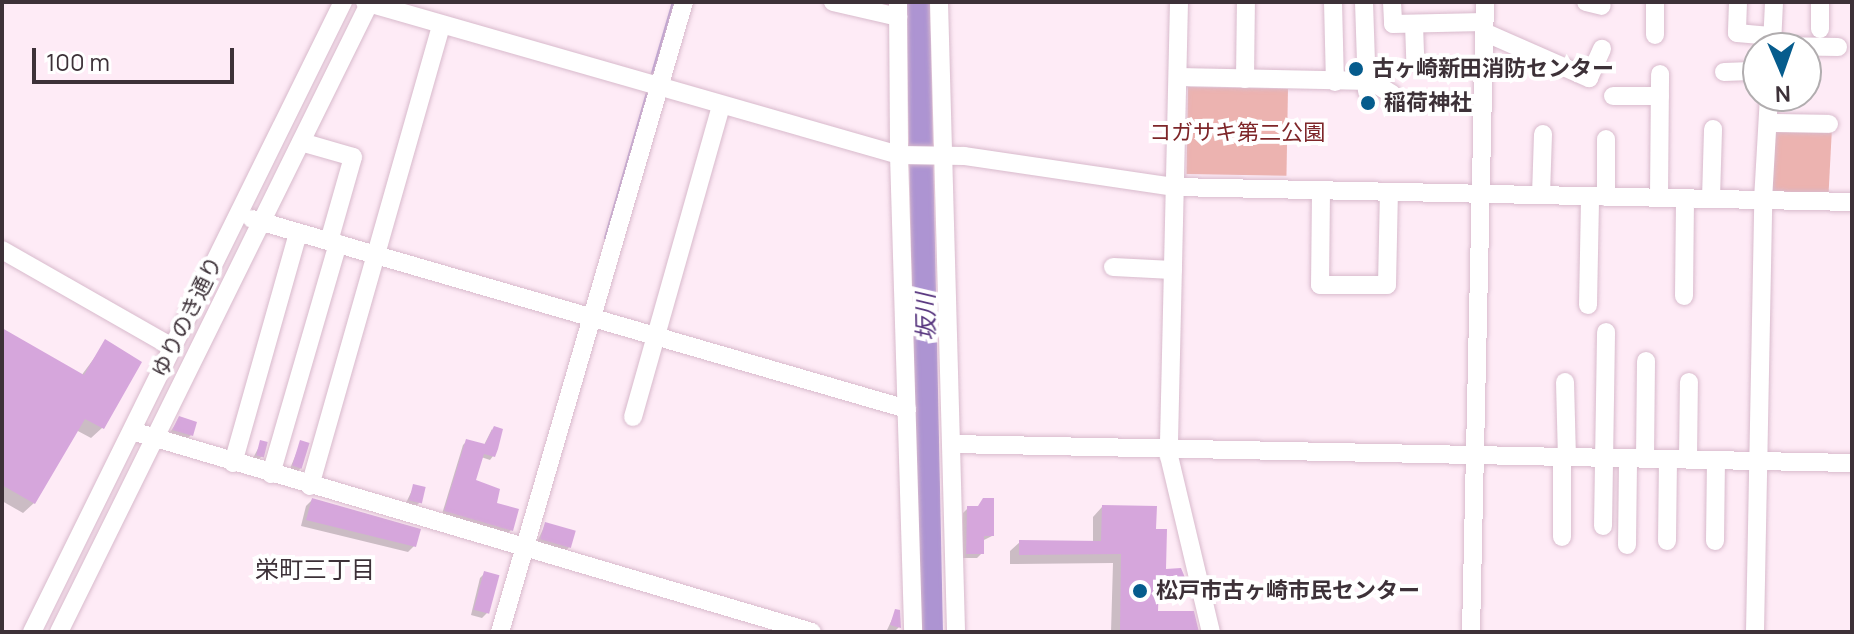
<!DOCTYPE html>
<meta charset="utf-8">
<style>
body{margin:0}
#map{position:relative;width:1854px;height:634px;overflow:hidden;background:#feebf6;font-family:Manrope,"Noto Sans JP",sans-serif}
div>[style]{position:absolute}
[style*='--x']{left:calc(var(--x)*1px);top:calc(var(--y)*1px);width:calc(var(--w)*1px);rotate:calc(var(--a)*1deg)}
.green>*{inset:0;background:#ecb3b0;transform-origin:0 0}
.shadow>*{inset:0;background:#0003}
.stream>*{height:4px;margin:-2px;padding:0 2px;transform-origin:2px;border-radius:2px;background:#ad94d2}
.river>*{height:24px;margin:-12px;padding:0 12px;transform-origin:12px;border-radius:12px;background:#ad94d2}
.building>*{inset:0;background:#d6a6dc;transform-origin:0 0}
.roads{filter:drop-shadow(0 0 2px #d8bacc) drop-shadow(0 0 2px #d8bacc)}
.minor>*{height:18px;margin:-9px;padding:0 9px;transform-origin:9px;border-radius:9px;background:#fff}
.dots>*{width:22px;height:22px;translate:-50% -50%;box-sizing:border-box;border:4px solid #fff;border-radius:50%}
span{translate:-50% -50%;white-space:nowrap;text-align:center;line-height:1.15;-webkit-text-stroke:8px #fff;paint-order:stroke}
.poi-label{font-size:22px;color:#3d3138;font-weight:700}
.left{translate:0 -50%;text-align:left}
.park-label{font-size:22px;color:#7e2629}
.street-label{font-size:22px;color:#3d3138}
.water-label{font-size:24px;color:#58367f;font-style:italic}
.neighbourhood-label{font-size:24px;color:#3d3138}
.frame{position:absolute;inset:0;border:4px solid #3d3138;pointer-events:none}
.north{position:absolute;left:1742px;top:32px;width:80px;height:80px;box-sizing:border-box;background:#fff;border:2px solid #b1adaf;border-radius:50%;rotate:178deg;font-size:22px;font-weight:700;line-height:32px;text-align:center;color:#3d3138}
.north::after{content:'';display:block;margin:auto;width:28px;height:36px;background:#065c8d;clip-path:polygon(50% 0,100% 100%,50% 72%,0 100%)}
.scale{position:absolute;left:32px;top:48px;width:202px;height:36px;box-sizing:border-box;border:4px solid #3d3138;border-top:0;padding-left:10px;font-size:24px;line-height:28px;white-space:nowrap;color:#3d3138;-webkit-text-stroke:6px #fff;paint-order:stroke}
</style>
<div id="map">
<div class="green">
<div style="left:1188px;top:87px;width:100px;height:87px;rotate:1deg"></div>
<div style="left:1773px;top:126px;width:59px;height:65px;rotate:3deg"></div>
</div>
<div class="shadow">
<div style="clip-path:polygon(2px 331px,81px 376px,106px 342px,102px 428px,91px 438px,76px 430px,34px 503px,23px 513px,2px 501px)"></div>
<div style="clip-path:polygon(180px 418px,191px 435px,183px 443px,166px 438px)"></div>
<div style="clip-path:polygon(492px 429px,493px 456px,490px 460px,481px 457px,474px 482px,511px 530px,507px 534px,442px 514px,463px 445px,467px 441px,484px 445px)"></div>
<div style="clip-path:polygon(301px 442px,301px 468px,296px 473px,289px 471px)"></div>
<div style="clip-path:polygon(261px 443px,262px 456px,257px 461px,252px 460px)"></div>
<div style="clip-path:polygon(414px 486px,419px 503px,414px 508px,405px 505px)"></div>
<div style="clip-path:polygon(312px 500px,414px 546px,408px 552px,301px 526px,306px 506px)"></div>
<div style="clip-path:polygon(1102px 507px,1154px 531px,1164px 571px,1184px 579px,1171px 592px,1156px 592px,1156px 612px,1197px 632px,1111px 632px,1113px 563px,1010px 564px,1010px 551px,1020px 542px,1093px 543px,1093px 517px)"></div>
<div style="clip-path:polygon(968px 508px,992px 536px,982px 541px,982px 553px,977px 558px,962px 558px,963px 513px)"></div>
<div style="clip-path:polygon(545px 525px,569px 547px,566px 551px,537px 542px)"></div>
<div style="clip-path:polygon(485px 573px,487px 613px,482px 618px,471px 615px,480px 578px)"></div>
<div style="clip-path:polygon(896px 611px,899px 627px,894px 632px,887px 630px)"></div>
</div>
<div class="stream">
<div style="--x:651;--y:80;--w:81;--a:-73.6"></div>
<div style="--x:606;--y:238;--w:155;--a:-73.9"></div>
</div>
<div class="river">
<div style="--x:918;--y:2;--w:630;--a:88.82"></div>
</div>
<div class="building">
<div style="clip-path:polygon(2px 328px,84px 375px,105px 339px,142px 362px,104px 429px,85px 419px,35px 504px,2px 485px)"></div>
<div style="clip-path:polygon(179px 416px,197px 422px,193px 436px,172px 430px)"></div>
<div style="clip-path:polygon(494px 426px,503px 429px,498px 449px,495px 457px,484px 454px,476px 480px,500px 489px,497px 503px,519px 509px,513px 531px,444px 511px,466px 439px,485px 444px)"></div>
<div style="left:260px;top:440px;width:8px;height:16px;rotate:14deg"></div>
<div style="left:300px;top:440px;width:10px;height:27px;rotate:17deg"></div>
<div style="left:413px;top:484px;width:13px;height:17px;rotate:13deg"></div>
<div style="clip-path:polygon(312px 498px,421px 529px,416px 547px,306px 520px)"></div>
<div style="clip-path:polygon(983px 498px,994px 498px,994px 536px,984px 536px,984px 554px,966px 554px,967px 506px,978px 506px)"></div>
<div style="clip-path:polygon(1102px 505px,1157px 506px,1156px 529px,1167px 529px,1166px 569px,1181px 568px,1186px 580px,1182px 584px,1159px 584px,1158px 611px,1194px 611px,1199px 632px,1120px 632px,1121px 554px,1019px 555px,1019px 540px,1101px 541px)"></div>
<div style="left:545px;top:522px;width:32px;height:18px;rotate:16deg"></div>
<div style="left:484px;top:571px;width:16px;height:40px;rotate:15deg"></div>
<div style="clip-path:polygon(895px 609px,900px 610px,901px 628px,890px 625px)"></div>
</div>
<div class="roads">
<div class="minor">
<div style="--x:365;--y:2;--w:555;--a:15.99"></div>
<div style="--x:899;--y:155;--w:65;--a:0.9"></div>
<div style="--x:964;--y:156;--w:213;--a:8.4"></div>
<div style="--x:1175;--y:187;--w:677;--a:1.27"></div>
<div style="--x:833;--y:2;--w:67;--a:13"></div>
<div style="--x:898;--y:2;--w:153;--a:89.6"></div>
<div style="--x:899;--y:155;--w:477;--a:88.3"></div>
<div style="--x:939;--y:2;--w:630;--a:88.45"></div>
<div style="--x:1179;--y:2;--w:454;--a:91.3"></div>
<div style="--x:1169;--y:456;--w:181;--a:76.6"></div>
<div style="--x:1333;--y:2;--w:80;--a:88.6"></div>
<div style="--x:1364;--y:2;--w:89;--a:88.1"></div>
<div style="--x:1392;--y:2;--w:22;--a:87"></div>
<div style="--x:1393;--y:24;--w:91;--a:-1.3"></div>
<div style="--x:1586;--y:2;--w:16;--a:14"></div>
<div style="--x:1738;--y:2;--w:31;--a:92"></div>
<div style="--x:1737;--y:33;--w:36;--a:5"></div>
<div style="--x:1414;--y:24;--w:36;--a:88"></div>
<div style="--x:1820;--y:29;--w:27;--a:-90"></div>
<div style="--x:1484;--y:32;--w:115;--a:23.7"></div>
<div style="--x:1589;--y:78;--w:32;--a:-66"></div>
<div style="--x:1655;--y:35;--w:33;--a:-90"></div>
<div style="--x:1772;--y:45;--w:43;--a:-87.3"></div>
<div style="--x:1772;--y:46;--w:66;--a:0.9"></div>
<div style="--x:1724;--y:72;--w:34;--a:-2"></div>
<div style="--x:1179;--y:77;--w:192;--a:1.2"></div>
<div style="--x:1371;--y:81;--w:25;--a:32"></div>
<div style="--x:1245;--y:79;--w:77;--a:-89.3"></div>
<div style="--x:1613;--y:96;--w:47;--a:0"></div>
<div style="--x:1768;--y:123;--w:61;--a:0.9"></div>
<div style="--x:301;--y:142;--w:54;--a:16.1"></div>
<div style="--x:353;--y:157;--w:87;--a:105.9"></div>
<div style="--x:1321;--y:192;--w:93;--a:90.6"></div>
<div style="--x:1320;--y:285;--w:67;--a:0"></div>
<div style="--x:1387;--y:285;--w:93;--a:-88.8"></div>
<div style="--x:1541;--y:195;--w:61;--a:-88.1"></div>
<div style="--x:1606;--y:197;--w:58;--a:-90"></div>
<div style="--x:1659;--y:197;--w:123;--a:-89.5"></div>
<div style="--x:1711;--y:198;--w:69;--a:-88.3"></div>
<div style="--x:252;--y:219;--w:682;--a:16.18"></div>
<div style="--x:2;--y:250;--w:196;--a:29.7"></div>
<div style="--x:1113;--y:267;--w:60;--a:2.9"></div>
<div style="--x:1684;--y:296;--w:98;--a:-89.4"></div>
<div style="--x:1588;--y:305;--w:109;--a:-88.9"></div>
<div style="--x:1565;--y:382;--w:75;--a:88.5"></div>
<div style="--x:633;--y:417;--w:323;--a:-74.2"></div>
<div style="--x:132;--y:431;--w:709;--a:16.47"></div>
<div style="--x:952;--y:444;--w:900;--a:1.21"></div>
<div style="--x:1562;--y:457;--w:80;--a:90"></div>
<div style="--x:1645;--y:458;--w:97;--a:-89.4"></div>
<div style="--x:1688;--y:459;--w:77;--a:-89.3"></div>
<div style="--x:233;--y:463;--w:239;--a:-74.2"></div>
<div style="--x:271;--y:474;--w:240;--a:-73.8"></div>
<div style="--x:310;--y:486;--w:479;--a:-74.1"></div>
<div style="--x:1603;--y:526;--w:194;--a:-89.1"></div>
<div style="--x:1667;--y:541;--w:82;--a:-89.3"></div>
<div style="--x:1715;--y:541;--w:81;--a:-89.3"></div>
<div style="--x:1627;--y:545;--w:87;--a:-89.3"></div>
<div style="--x:32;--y:632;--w:703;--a:-63.73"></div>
<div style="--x:59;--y:632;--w:703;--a:-63.73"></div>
<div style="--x:500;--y:632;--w:656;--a:-73.72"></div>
<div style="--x:1471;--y:632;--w:630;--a:-88.73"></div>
<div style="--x:1755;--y:632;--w:432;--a:-88.9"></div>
<div style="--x:1763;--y:200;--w:104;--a:-86.7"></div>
</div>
</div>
<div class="dots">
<div style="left:1356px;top:69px;background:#065c8d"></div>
<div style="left:1368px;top:103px;background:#065c8d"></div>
<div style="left:1140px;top:591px;background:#065c8d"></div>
</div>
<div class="poi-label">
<span class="left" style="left:1372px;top:69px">古ヶ崎新田消防センター</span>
<span class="left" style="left:1384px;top:103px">稲荷神社</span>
<span class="left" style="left:1156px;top:591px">松戸市古ヶ崎市民センター</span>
</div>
<div class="park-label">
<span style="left:1237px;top:133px">コガサキ第二公園</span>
</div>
<div class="street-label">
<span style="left:187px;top:317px;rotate:-64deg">ゆりのき通り</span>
</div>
<div class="water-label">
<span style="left:925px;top:317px;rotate:-91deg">坂川</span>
</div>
<div class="neighbourhood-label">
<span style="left:315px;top:569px">栄町三丁目</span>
</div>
<div class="frame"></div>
<div class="north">N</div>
<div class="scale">100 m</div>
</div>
